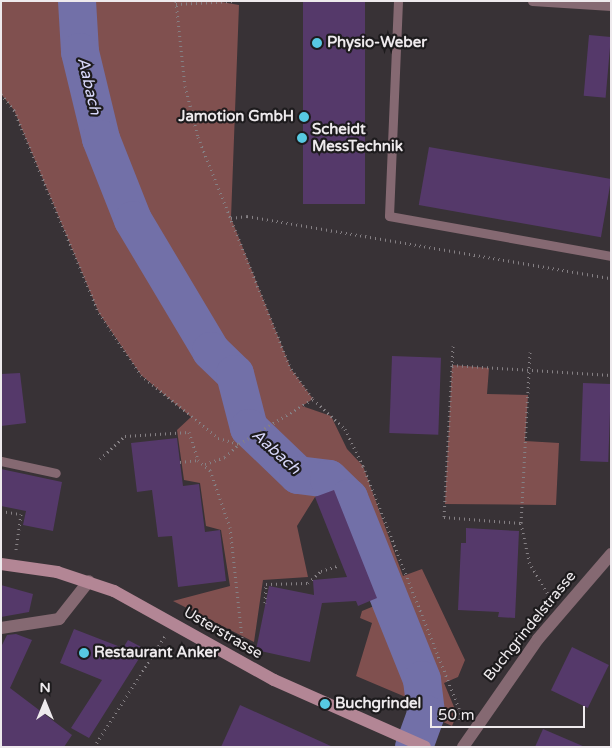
<!DOCTYPE html>
<style>
body{margin:0}
#map{position:relative;width:612px;height:748px;overflow:hidden;background:#383236;font-family:"Varela Round",sans-serif}
div>[style]{position:absolute}
[style*='--x']{left:calc(var(--x)*1px);top:calc(var(--y)*1px);width:calc(var(--w)*1px);rotate:calc(var(--a)*1deg)}
.green>*{inset:0;background:#80504f}
.river>*{height:38px;margin:-19px;padding:0 19px;transform-origin:19px;border-radius:19px;background:#7270a8}
.building>*{inset:0;background:#55396a;transform-origin:0 0}
.path>*{height:3px;margin-top:-1.5px;transform-origin:0;background:repeating-linear-gradient(90deg,#858084 0 1px,transparent 0 5px)}
.service>*{height:9px;margin:-4.5px;padding:0 4.5px;transform-origin:4.5px;border-radius:4.5px;background:#856972}
.minor>*{height:12px;margin:-6px;padding:0 6px;transform-origin:6px;border-radius:6px;background:#856972}
.tertiary>*{height:12px;margin:-6px;padding:0 6px;transform-origin:6px;border-radius:6px;background:#856972}
.secondary>*{height:12px;margin:-6px;padding:0 6px;transform-origin:6px;border-radius:6px;background:#b38695}
.dots>*{width:14px;height:14px;translate:-50% -50%;box-sizing:border-box;border:2px solid #1d1b1d;border-radius:50%}
span{translate:-50% -50%;white-space:nowrap;text-align:center;line-height:1.15;-webkit-text-stroke:4.5px #1d1b1d;paint-order:stroke}
.poi-label{font-size:15px;color:#eeeaed;font-weight:700}
.left{translate:0 -50%;text-align:left}
.right{translate:-100% -50%;text-align:right}
.street-label{font-size:15px;color:#eeeaed}
.water-label{font-size:16px;color:#d8d8fa;font-style:italic}
.frame{position:absolute;inset:0;border:2px solid #eeeaed;pointer-events:none}
.north{position:absolute;left:20px;top:678px;width:50px;height:50px;-webkit-text-stroke:4px #1d1b1d;paint-order:stroke;rotate:0deg;font-size:14px;font-weight:700;line-height:20px;text-align:center;color:#eeeaed}
.north::after{content:'';display:block;margin:auto;width:18px;height:22px;background:#eeeaed;clip-path:polygon(50% 0,100% 100%,50% 72%,0 100%)}
.scale{position:absolute;left:430px;top:706px;width:155px;height:22px;box-sizing:border-box;border:2px solid #eeeaed;border-top:0;padding-left:6px;font-size:15px;line-height:18px;white-space:nowrap;color:#eeeaed;-webkit-text-stroke:4px #1d1b1d;paint-order:stroke}
</style>
<div id="map">
<div class="green">
<div style="clip-path:polygon(1px 1px,216px 1px,239px 5px,231px 218px,291px 369px,313px 399px,302px 406px,331px 416px,347px 449px,363px 466px,403px 576px,422px 569px,465px 660px,458px 677px,444px 683px,457px 714px,452px 726px,408px 706px,408px 698px,356px 676px,372px 623px,360px 618px,362px 611px,379px 604px,334px 490px,315px 497px,297px 526px,308px 577px,263px 580px,254px 642px,173px 601px,230px 586px,221px 530px,206px 526px,200px 483px,184px 480px,177px 430px,191px 417px,141px 375px,99px 313px,14px 110px,1px 94px)"></div>
<div style="clip-path:polygon(452px 365px,489px 368px,487px 394px,528px 395px,525px 441px,559px 443px,556px 505px,445px 504px)"></div>
</div>
<div class="river">
<div style="--x:77;--y:1;--w:51;--a:86.6"></div>
<div style="--x:80;--y:52;--w:89;--a:76.4"></div>
<div style="--x:101;--y:139;--w:87;--a:68.4"></div>
<div style="--x:133;--y:220;--w:152;--a:59.2"></div>
<div style="--x:211;--y:351;--w:33;--a:44"></div>
<div style="--x:235;--y:374;--w:56;--a:75.5"></div>
<div style="--x:249;--y:428;--w:68;--a:43.8"></div>
<div style="--x:298;--y:475;--w:31;--a:7"></div>
<div style="--x:329;--y:479;--w:28;--a:44"></div>
<div style="--x:349;--y:498;--w:196;--a:68.1"></div>
<div style="--x:422;--y:680;--w:34;--a:83"></div>
<div style="--x:426;--y:714;--w:35;--a:110"></div>
</div>
<div class="building">
<div style="left:303px;top:1px;width:62px;height:203px"></div>
<div style="left:589px;top:35px;width:22px;height:61px;rotate:5deg"></div>
<div style="left:429px;top:147px;width:185px;height:59px;rotate:10deg"></div>
<div style="left:392px;top:356px;width:49px;height:77px;rotate:2deg"></div>
<div style="clip-path:polygon(20px 373px,26px 423px,1px 426px,1px 374px)"></div>
<div style="left:583px;top:383px;width:28px;height:78px;rotate:2deg"></div>
<div style="clip-path:polygon(177px 438px,183px 486px,199px 484px,205px 532px,220px 530px,226px 581px,178px 587px,172px 536px,158px 537px,152px 490px,137px 492px,131px 443px)"></div>
<div style="clip-path:polygon(1px 469px,62px 482px,53px 531px,23px 525px,26px 511px,1px 506px)"></div>
<div style="clip-path:polygon(334px 490px,377px 598px,358px 606px,356px 601px,322px 603px,310px 662px,256px 650px,269px 586px,314px 595px,313px 580px,347px 577px,315px 497px)"></div>
<div style="clip-path:polygon(466px 528px,519px 531px,515px 618px,498px 617px,499px 612px,458px 610px,461px 543px,466px 543px)"></div>
<div style="clip-path:polygon(1px 585px,33px 594px,29px 612px,1px 617px)"></div>
<div style="clip-path:polygon(74px 629px,123px 648px,128px 640px,145px 649px,89px 738px,71px 728px,102px 680px,60px 663px)"></div>
<div style="clip-path:polygon(16px 634px,32px 640px,10px 688px,72px 735px,64px 747px,1px 747px,1px 647px,7px 635px)"></div>
<div style="left:572px;top:647px;width:41px;height:48px;rotate:26deg"></div>
<div style="clip-path:polygon(240px 705px,333px 747px,221px 747px)"></div>
<div style="clip-path:polygon(543px 729px,585px 747px,535px 747px)"></div>
</div>
<div class="path">
<div style="--x:176;--y:1;--w:85;--a:84"></div>
<div style="--x:185;--y:86;--w:53;--a:75.7"></div>
<div style="--x:198;--y:137;--w:250;--a:68.2"></div>
<div style="--x:291;--y:369;--w:37;--a:54"></div>
<div style="--x:313;--y:399;--w:44;--a:43.2"></div>
<div style="--x:345;--y:429;--w:41;--a:64.1"></div>
<div style="--x:363;--y:466;--w:267;--a:68.4"></div>
<div style="--x:461;--y:714;--w:7;--a:106"></div>
<div style="--x:176;--y:4;--w:58;--a:-3"></div>
<div style="--x:1;--y:94;--w:21;--a:51"></div>
<div style="--x:14;--y:110;--w:220;--a:67.3"></div>
<div style="--x:99;--y:313;--w:75;--a:55.9"></div>
<div style="--x:141;--y:375;--w:99;--a:39.3"></div>
<div style="--x:218;--y:438;--w:22;--a:16"></div>
<div style="--x:239;--y:444;--w:87;--a:-31.3"></div>
<div style="--x:231;--y:218;--w:16;--a:-7"></div>
<div style="--x:247;--y:216;--w:369;--a:9.7"></div>
<div style="--x:453;--y:346;--w:171;--a:93"></div>
<div style="--x:444;--y:517;--w:77;--a:4.5"></div>
<div style="--x:530;--y:352;--w:171;--a:93"></div>
<div style="--x:521;--y:523;--w:40;--a:78"></div>
<div style="--x:529;--y:562;--w:43;--a:59.3"></div>
<div style="--x:452;--y:365;--w:159;--a:3.6"></div>
<div style="--x:100;--y:459;--w:34;--a:-43"></div>
<div style="--x:125;--y:436;--w:64;--a:-3.6"></div>
<div style="--x:189;--y:432;--w:29;--a:72"></div>
<div style="--x:198;--y:460;--w:16;--a:40"></div>
<div style="--x:210;--y:470;--w:60;--a:70.7"></div>
<div style="--x:230;--y:527;--w:120;--a:83.8"></div>
<div style="--x:180;--y:462;--w:18;--a:-6"></div>
<div style="--x:205;--y:464;--w:21;--a:-19"></div>
<div style="--x:225;--y:457;--w:18;--a:-43"></div>
<div style="--x:1;--y:511;--w:20;--a:9"></div>
<div style="--x:21;--y:514;--w:37;--a:98"></div>
<div style="--x:265;--y:603;--w:19;--a:-87"></div>
<div style="--x:266;--y:584;--w:42;--a:-1.4"></div>
<div style="--x:308;--y:583;--w:18;--a:-43"></div>
<div style="--x:321;--y:571;--w:17;--a:-17"></div>
<div style="--x:94;--y:747;--w:132;--a:-57.4"></div>
</div>
<div class="service">
<div style="--x:398;--y:1;--w:215;--a:92.4"></div>
<div style="--x:389;--y:216;--w:226;--a:10.2"></div>
<div style="--x:532;--y:1;--w:79;--a:3.6"></div>
<div style="--x:1;--y:461;--w:56;--a:12.3"></div>
</div>
<div class="minor">
<div style="--x:1;--y:628;--w:59;--a:-8.8"></div>
<div style="--x:59;--y:619;--w:48;--a:-51.7"></div>
</div>
<div class="tertiary">
<div style="--x:463;--y:747;--w:131;--a:-55.2"></div>
<div style="--x:538;--y:639;--w:112;--a:-49.3"></div>
</div>
<div class="secondary">
<div style="--x:1;--y:564;--w:57;--a:8.1"></div>
<div style="--x:57;--y:572;--w:60;--a:18.4"></div>
<div style="--x:114;--y:591;--w:183;--a:29.1"></div>
<div style="--x:274;--y:680;--w:165;--a:23.9"></div>
</div>
<div class="dots">
<div style="left:317px;top:43px;background:#57c9e2"></div>
<div style="left:304px;top:117px;background:#57c9e2"></div>
<div style="left:302px;top:138px;background:#57c9e2"></div>
<div style="left:84px;top:653px;background:#57c9e2"></div>
<div style="left:325px;top:704px;background:#57c9e2"></div>
</div>
<div class="poi-label">
<span class="left" style="left:327px;top:43px">Physio-Weber</span>
<span class="right" style="left:294px;top:117px">Jamotion GmbH</span>
<span class="left" style="left:312px;top:138px">Scheidt<br>MessTechnik</span>
<span class="left" style="left:94px;top:653px">Restaurant Anker</span>
<span class="left" style="left:335px;top:704px">Buchgrindel</span>
</div>
<div class="street-label">
<span style="left:530px;top:626px;rotate:-51deg">Buchgrindelstrasse</span>
<span style="left:223px;top:633px;rotate:30deg">Usterstrasse</span>
</div>
<div class="water-label">
<span style="left:89px;top:86px;rotate:77deg">Aabach</span>
<span style="left:276px;top:452px;rotate:42deg">Aabach</span>
</div>
<div class="frame"></div>
<div class="north">N</div>
<div class="scale">50 m</div>
</div>
